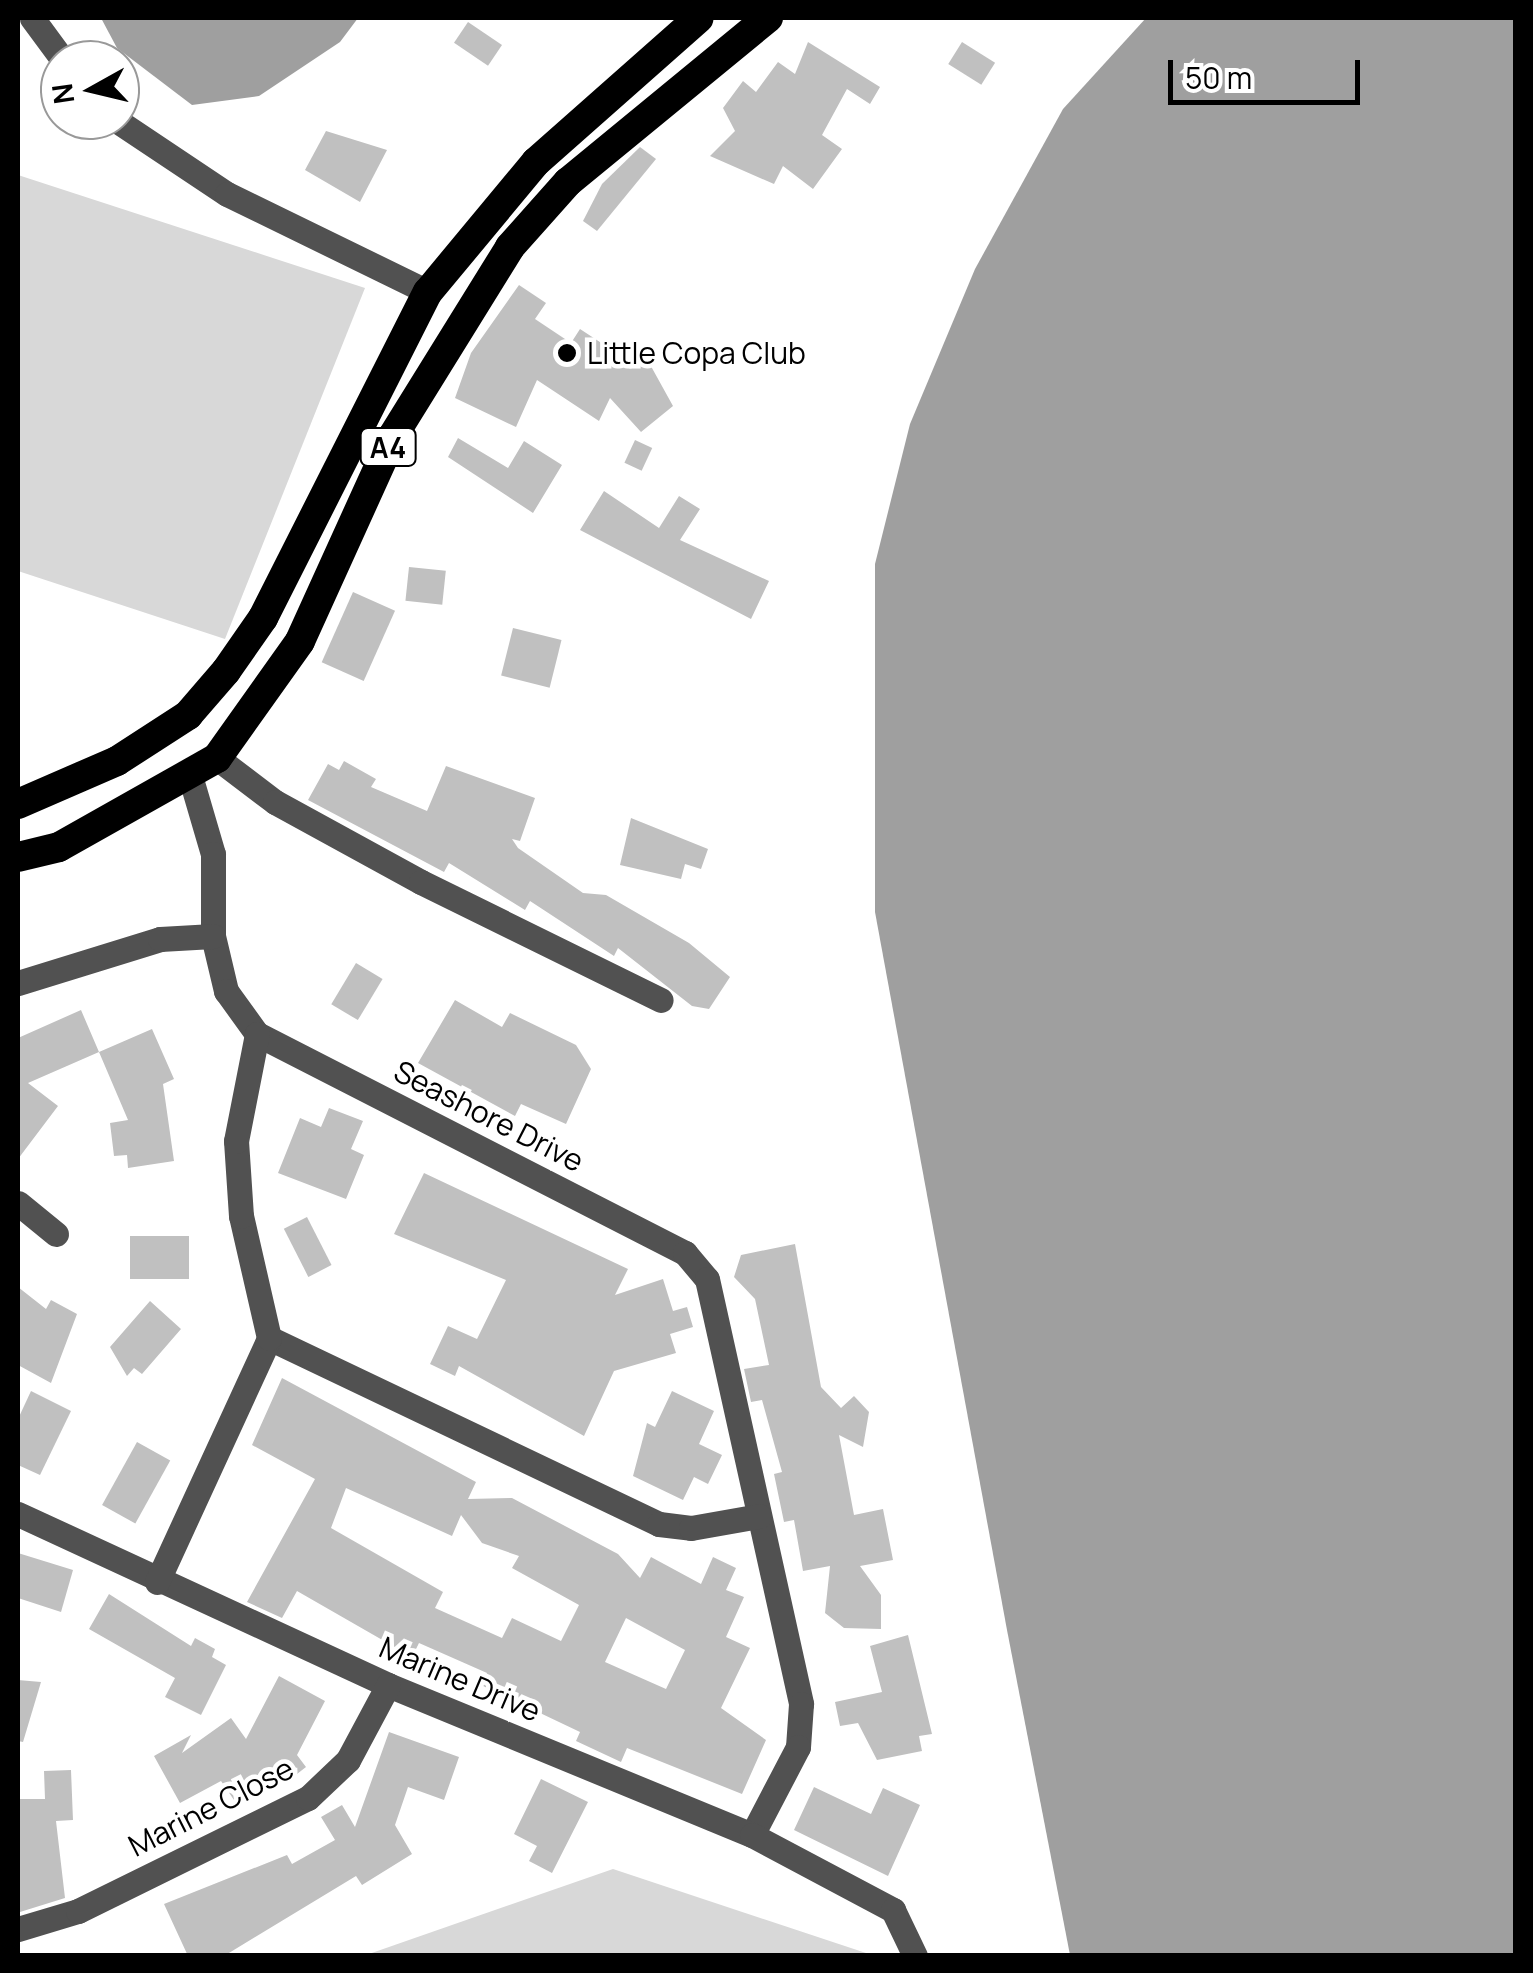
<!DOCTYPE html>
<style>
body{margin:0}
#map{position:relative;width:1533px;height:1973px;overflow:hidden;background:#fff;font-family:Manrope,sans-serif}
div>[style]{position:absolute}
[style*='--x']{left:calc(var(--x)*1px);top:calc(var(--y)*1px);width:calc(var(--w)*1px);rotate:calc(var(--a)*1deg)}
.green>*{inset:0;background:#d8d8d8}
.water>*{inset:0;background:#9f9f9f}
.building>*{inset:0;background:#c0c0c0;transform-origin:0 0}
.minor>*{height:25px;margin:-12.5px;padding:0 12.5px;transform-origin:12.5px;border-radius:12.5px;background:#515151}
.highway>*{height:30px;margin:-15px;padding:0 15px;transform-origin:15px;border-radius:15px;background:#000}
.dots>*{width:28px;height:28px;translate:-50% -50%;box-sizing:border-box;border:5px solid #fff;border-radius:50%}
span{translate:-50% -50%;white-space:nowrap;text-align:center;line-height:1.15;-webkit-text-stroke:9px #fff;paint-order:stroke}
.shield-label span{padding:2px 8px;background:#fff;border:2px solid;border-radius:8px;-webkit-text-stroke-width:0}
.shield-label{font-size:28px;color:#000;font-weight:700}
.poi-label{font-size:30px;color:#000}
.left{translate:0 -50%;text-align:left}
.street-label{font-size:30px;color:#000}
.frame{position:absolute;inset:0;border:20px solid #000;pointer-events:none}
.north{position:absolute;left:40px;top:40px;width:100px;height:100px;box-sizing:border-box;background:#fff;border:2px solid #999;border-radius:50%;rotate:262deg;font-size:28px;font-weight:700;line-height:40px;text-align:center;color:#000}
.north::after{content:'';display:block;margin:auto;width:35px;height:45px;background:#000;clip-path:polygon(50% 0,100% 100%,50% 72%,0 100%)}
.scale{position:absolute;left:1168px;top:60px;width:192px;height:45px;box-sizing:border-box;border:5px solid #000;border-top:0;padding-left:12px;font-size:30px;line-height:35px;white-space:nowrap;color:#000;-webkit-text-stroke:8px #fff;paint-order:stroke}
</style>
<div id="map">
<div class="green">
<div style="clip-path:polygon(18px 175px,365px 288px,225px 639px,18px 571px)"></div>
<div style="clip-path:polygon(613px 1869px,872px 1955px,366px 1955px)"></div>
</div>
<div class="water">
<div style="clip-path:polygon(101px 18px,358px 18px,340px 42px,259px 96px,192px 105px,117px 48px)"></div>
<div style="clip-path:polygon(1146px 18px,1515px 18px,1515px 1955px,1070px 1955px,1007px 1630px,875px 912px,875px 564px,910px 424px,975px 269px,1063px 109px)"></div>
</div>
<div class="building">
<div style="left:468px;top:22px;width:41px;height:25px;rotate:34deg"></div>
<div style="clip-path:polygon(808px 42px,880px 87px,870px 104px,847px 89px,822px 135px,842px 149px,813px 189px,783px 166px,774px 184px,710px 156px,735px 131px,723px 108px,743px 81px,756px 92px,778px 62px,795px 74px)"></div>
<div style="left:962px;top:42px;width:39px;height:26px;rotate:32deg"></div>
<div style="clip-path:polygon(326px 131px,387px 150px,360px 202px,305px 170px)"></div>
<div style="clip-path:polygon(640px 147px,656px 159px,597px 231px,583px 221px,602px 184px)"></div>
<div style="clip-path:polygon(519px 285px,546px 303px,535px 319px,571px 343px,580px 329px,638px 367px,647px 359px,673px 406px,641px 432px,610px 398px,599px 421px,537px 380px,516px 427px,455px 398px,471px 353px)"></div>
<div style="clip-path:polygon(458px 438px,508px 468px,524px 441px,562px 465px,533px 513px,448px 457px)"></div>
<div style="left:635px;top:440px;width:19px;height:25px;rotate:25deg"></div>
<div style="clip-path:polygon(604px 491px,659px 528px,679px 496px,700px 509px,680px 540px,769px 581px,751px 619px,580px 530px)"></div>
<div style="left:409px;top:567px;width:37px;height:34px;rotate:6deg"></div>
<div style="left:353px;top:592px;width:46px;height:77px;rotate:24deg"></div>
<div style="left:513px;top:628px;width:50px;height:49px;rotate:14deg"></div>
<div style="clip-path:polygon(344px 761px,376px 779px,371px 787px,427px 811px,446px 766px,535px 798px,520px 841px,512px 839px,518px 848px,583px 893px,606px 895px,689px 943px,730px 977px,709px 1009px,692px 1006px,618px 948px,614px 956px,530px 901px,525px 910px,449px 863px,444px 872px,308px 800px,328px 764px,339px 770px)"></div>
<div style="clip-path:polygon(631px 818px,708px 849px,701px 869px,685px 864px,681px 879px,620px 865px)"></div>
<div style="left:356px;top:963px;width:31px;height:48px;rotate:31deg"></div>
<div style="clip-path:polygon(455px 1000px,502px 1027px,510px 1013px,576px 1045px,591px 1069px,566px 1124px,521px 1104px,515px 1116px,418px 1063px)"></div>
<div style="clip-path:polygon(81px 1010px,99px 1052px,28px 1083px,58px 1106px,18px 1159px,18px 1038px)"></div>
<div style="clip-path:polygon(152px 1029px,174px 1079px,163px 1084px,174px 1161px,128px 1168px,127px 1155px,114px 1156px,110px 1123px,128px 1120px,99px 1052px)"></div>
<div style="clip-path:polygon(329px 1108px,363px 1121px,351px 1149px,364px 1155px,346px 1199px,278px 1173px,300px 1118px,321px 1127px)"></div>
<div style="clip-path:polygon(424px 1173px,628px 1269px,615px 1295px,663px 1279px,673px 1311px,687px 1307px,693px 1327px,670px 1334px,676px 1353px,614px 1371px,584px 1436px,459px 1366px,455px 1376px,430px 1364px,448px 1326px,477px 1339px,506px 1280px,394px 1234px)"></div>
<div style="left:307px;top:1217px;width:54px;height:26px;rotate:63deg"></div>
<div style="left:130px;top:1236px;width:59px;height:43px"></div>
<div style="clip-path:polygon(795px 1244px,821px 1387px,841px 1408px,854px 1396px,869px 1412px,863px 1447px,839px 1435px,854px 1515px,883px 1509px,893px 1560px,860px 1566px,881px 1595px,881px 1629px,844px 1628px,825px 1613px,830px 1566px,803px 1571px,794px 1520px,784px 1522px,774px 1474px,782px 1472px,762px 1400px,751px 1402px,744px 1369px,769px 1365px,755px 1299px,734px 1277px,741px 1255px)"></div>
<div style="clip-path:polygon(18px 1287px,46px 1309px,51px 1300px,77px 1314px,51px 1383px,18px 1365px)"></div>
<div style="clip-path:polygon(150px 1301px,181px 1329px,142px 1374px,134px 1368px,127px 1376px,110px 1347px)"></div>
<div style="clip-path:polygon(evenodd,282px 1378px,476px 1482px,468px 1499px,512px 1498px,618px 1554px,640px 1578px,651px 1557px,701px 1584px,713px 1557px,736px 1568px,726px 1590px,744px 1597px,726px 1637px,750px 1648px,721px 1708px,766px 1740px,742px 1794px,627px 1748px,621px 1762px,576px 1741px,580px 1732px,481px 1685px,487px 1673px,419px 1643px,412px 1657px,297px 1591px,282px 1618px,247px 1602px,315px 1479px,252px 1445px,282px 1378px,346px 1488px,452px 1536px,461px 1515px,482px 1543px,519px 1556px,512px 1568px,579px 1605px,561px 1641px,512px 1618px,502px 1638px,435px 1608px,443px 1592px,331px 1528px,346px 1488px,282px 1378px,626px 1618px,685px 1650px,666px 1689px,605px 1662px,626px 1618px)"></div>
<div style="clip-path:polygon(31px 1391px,71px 1411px,40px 1475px,18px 1465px,18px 1419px)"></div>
<div style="clip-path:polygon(672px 1391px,714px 1411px,699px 1444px,722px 1455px,708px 1484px,694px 1477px,683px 1500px,633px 1476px,647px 1423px,655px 1427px)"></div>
<div style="left:137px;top:1442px;width:38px;height:72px;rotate:29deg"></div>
<div style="clip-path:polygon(18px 1553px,73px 1570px,61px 1612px,18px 1598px)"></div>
<div style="clip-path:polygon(109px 1594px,191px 1646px,195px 1638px,215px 1649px,212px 1657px,226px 1665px,201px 1715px,165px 1697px,175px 1678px,89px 1629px)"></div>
<div style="clip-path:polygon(908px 1635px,932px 1734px,919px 1736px,922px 1751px,877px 1760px,858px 1723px,840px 1726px,835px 1702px,882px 1692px,870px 1646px)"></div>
<div style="clip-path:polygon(279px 1676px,325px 1701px,297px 1755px,306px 1767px,288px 1781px,279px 1768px,234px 1800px,221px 1781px,180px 1803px,154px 1756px,191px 1735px,182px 1753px,231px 1718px,246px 1739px)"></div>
<div style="clip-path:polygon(18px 1680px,41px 1682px,23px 1742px,18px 1741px)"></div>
<div style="clip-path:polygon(389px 1732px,459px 1757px,444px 1800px,408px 1787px,395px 1825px,412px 1854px,362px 1885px,356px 1876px,224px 1956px,188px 1956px,164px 1904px,287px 1855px,292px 1864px,335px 1840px,321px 1817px,342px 1805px,355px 1827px)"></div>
<div style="clip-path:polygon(71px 1770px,73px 1820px,56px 1821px,65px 1898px,20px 1912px,18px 1799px,45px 1799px,44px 1771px)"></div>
<div style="clip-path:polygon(541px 1779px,588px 1802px,552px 1873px,529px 1861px,537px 1846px,514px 1834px)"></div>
<div style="clip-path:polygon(814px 1787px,871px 1814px,883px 1788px,920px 1805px,888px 1876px,794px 1830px)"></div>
</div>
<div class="minor">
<div style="--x:32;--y:18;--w:52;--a:53.6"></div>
<div style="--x:116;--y:120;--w:133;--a:33.7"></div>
<div style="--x:227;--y:194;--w:224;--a:26"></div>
<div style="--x:217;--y:758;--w:73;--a:37.2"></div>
<div style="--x:275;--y:802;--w:166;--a:28.7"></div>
<div style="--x:421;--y:882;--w:267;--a:26.2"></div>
<div style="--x:191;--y:779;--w:78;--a:73.7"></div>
<div style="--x:213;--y:854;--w:82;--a:90"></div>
<div style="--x:213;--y:936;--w:57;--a:76.7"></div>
<div style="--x:226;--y:991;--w:53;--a:54.2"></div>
<div style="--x:257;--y:1034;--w:481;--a:27.1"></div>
<div style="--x:685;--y:1253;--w:34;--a:50"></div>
<div style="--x:707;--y:1279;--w:435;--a:77.5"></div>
<div style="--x:801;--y:1704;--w:43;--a:94"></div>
<div style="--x:798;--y:1747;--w:99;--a:117.6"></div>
<div style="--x:18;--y:983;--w:149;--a:-17.2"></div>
<div style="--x:160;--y:939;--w:53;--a:-3.2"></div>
<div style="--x:18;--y:1203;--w:49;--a:39.2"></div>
<div style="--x:269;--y:1338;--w:432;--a:25.5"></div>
<div style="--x:659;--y:1524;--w:32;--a:7"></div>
<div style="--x:691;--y:1528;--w:69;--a:-10"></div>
<div style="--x:18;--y:1514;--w:408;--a:24.8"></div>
<div style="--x:388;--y:1685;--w:394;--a:22.4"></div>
<div style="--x:752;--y:1835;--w:160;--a:28"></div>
<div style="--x:893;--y:1910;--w:51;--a:64.4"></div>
<div style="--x:157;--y:1582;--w:268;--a:-65.3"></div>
<div style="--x:269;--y:1338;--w:125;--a:-102.9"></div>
<div style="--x:241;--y:1216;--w:75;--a:-93.8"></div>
<div style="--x:236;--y:1141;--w:109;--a:-78.9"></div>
<div style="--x:18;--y:1929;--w:63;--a:-16.7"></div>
<div style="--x:78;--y:1911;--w:256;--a:-26.2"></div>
<div style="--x:308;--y:1798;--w:55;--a:-43.5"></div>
<div style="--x:348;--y:1760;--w:85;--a:-61.9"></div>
</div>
<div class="highway">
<div style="--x:18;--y:804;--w:108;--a:-23.5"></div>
<div style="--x:117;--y:761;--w:85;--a:-32.9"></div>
<div style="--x:188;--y:715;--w:58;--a:-49.2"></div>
<div style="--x:226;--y:671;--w:65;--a:-55.1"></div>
<div style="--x:263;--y:618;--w:365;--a:-63.2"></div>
<div style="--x:428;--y:292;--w:169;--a:-50.3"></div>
<div style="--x:536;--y:162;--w:217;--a:-41.5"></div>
<div style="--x:18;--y:857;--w:42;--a:-13.7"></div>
<div style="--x:59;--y:847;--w:181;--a:-29.4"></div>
<div style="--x:217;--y:758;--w:143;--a:-54.6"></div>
<div style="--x:300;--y:641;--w:225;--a:-65.6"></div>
<div style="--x:393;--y:436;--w:222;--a:-58.2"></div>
<div style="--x:510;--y:247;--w:87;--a:-48.3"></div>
<div style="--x:568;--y:182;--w:259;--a:-39.4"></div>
</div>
<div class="dots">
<div style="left:567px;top:353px;background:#000"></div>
</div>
<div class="shield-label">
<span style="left:388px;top:447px">A4</span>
</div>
<div class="poi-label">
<span class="left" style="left:587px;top:353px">Little Copa Club</span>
</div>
<div class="street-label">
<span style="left:489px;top:1116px;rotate:27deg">Seashore Drive</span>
<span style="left:460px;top:1679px;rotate:23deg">Marine Drive</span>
<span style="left:211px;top:1807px;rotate:-27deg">Marine Close</span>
</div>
<div class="frame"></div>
<div class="north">N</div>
<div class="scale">50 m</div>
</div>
